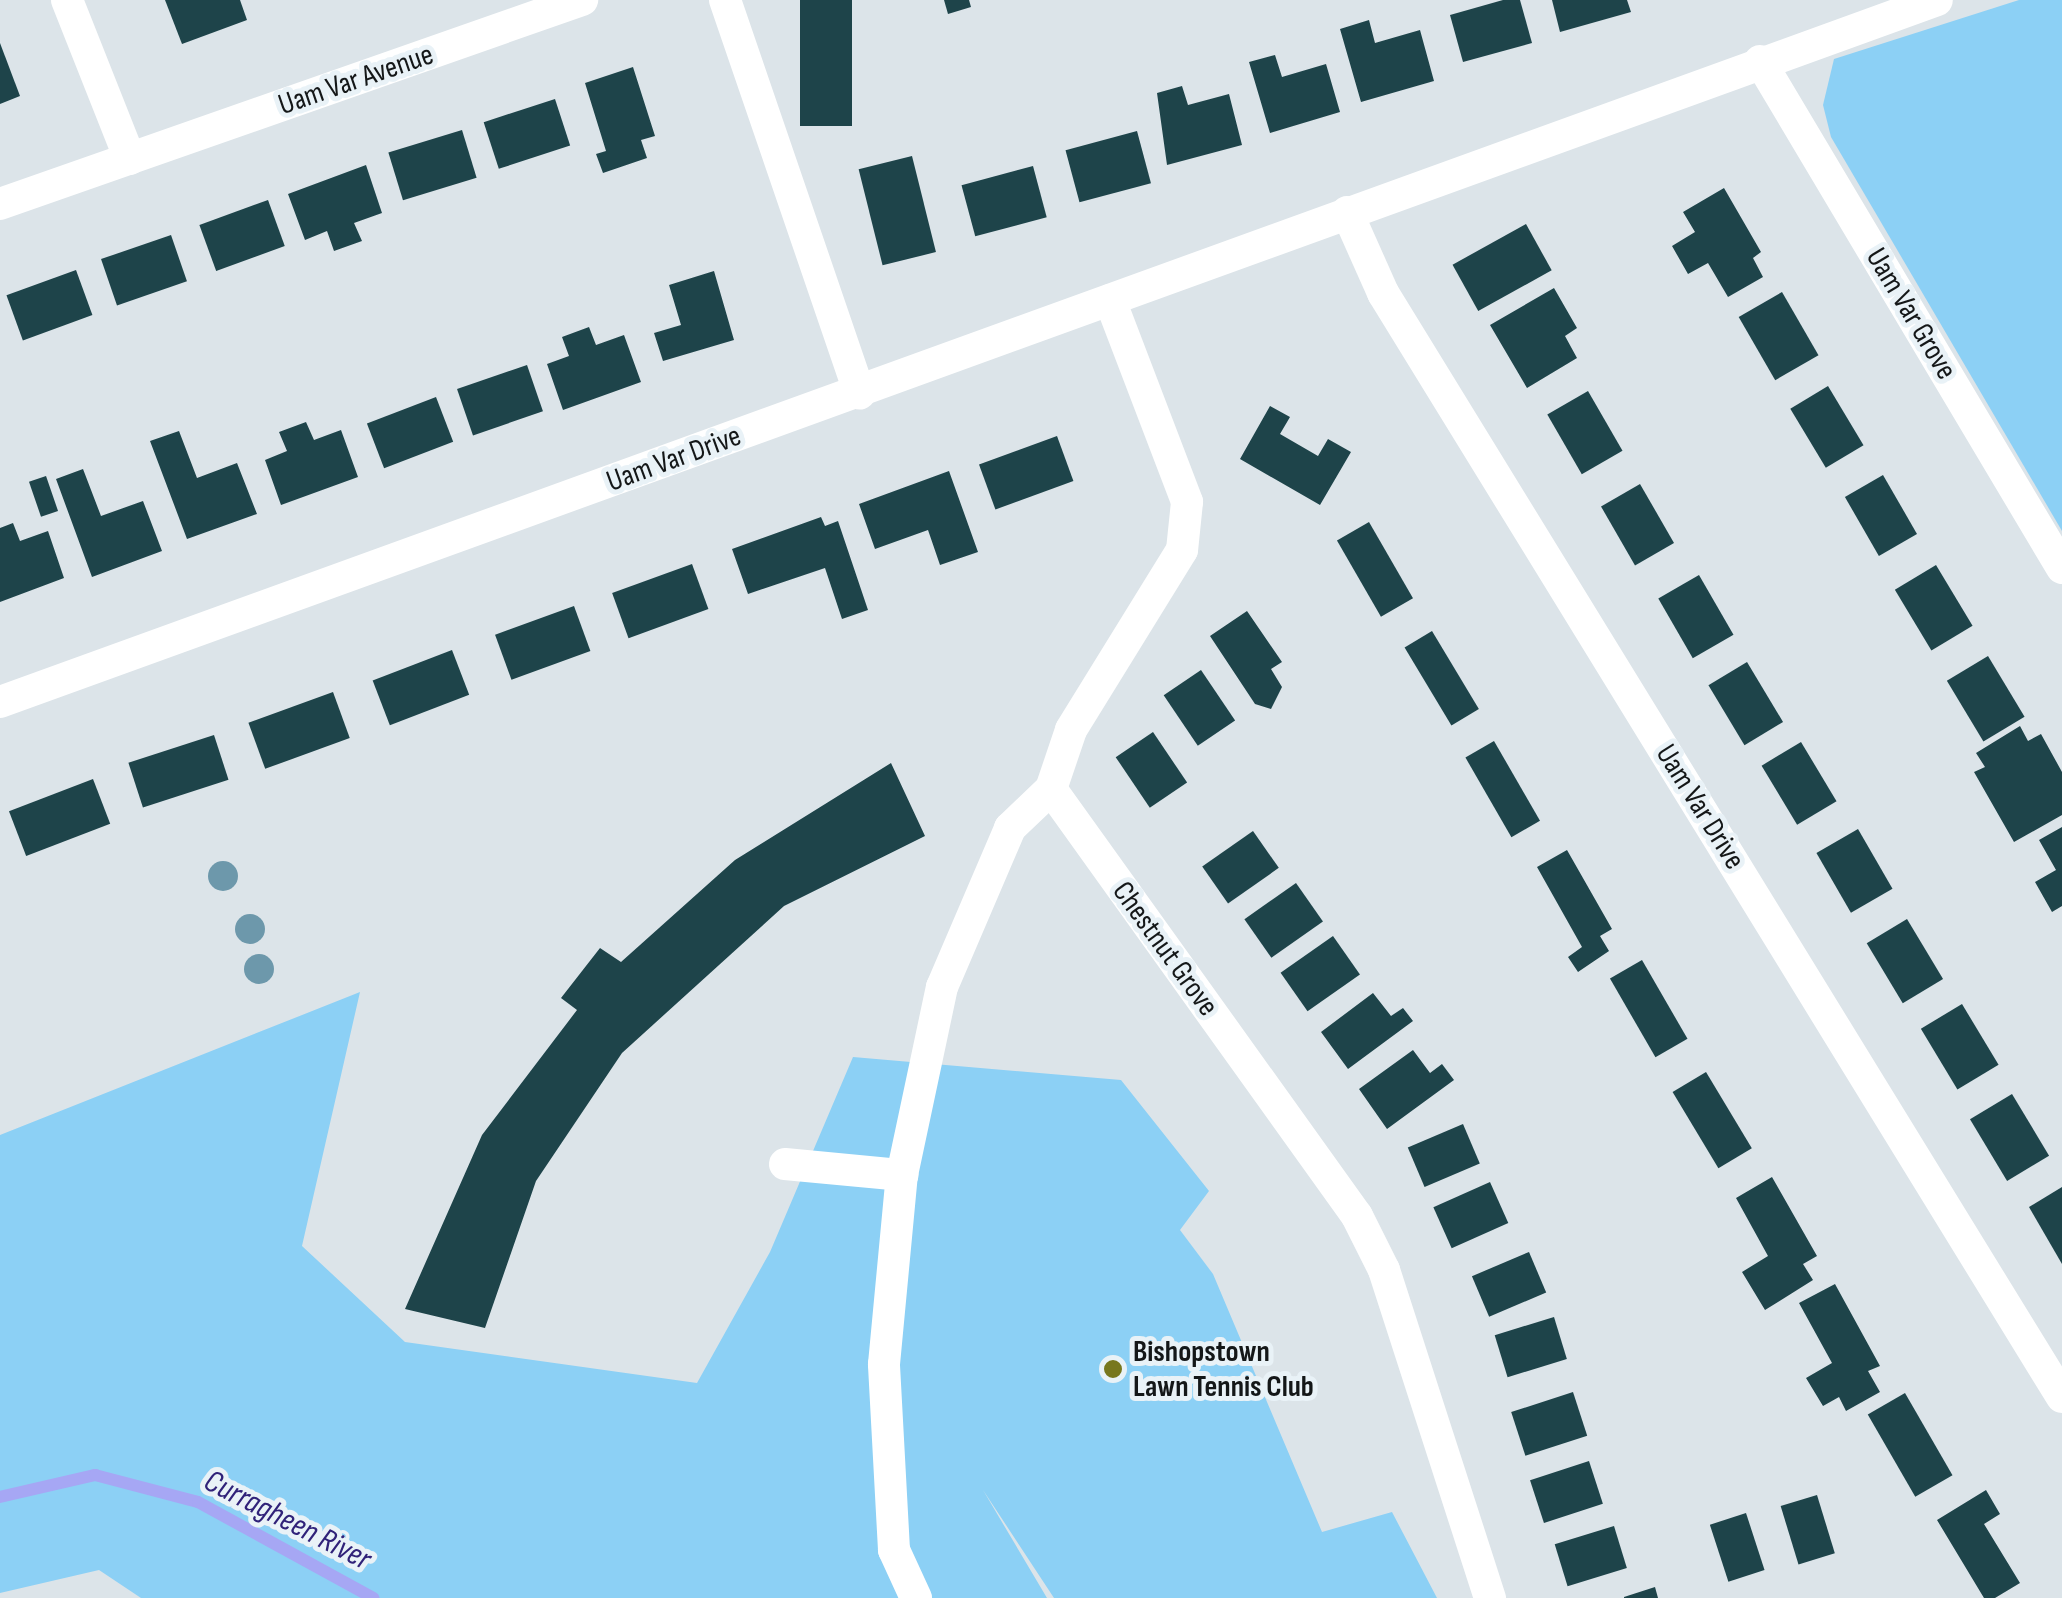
<!DOCTYPE html>
<style>
body{margin:0}
#map{position:relative;width:2062px;height:1598px;overflow:hidden;background:#dce4e9;font-family:"Sofia Sans Condensed",sans-serif}
div>[style]{position:absolute}
[style*='--x']{left:calc(var(--x)*1px);top:calc(var(--y)*1px);width:calc(var(--w)*1px);rotate:calc(var(--a)*1deg)}
.green>*{inset:0;background:#8cd0f5}
.stream>*{height:12px;margin:-6px;padding:0 6px;transform-origin:6px;border-radius:6px;background:#a6a7f4}
.building>*{inset:0;background:#1e444a;transform-origin:0 0}
.minor>*{height:32px;margin:-16px;padding:0 16px;transform-origin:16px;border-radius:16px;background:#fff}
.trees>*{width:30px;height:30px;margin:-15px;border-radius:50%;background:#6d98ab}
.dots>*{width:28px;height:28px;translate:-50% -50%;box-sizing:border-box;border:5px solid #e9f2f7;border-radius:50%}
span{translate:-50% -50%;white-space:nowrap;text-align:center;line-height:1.15;-webkit-text-stroke:10px #e9f2f7;paint-order:stroke}
.street-label{font-size:30px;color:#141718}
.poi-label{font-size:30px;color:#141718;font-weight:700}
.left{translate:0 -50%;text-align:left}
.water-label{font-size:32px;color:#302279;font-style:italic}
</style>
<div id="map">
<div class="green">
<div style="clip-path:polygon(2019px 0,2062px 0,2062px 531px,1831px 137px,1823px 105px,1834px 59px)"></div>
<div style="clip-path:polygon(360px 992px,302px 1246px,405px 1342px,697px 1383px,770px 1252px,853px 1057px,1121px 1080px,1209px 1191px,1180px 1230px,1213px 1274px,1322px 1532px,1392px 1512px,1437px 1598px,1054px 1598px,983px 1490px,1047px 1598px,141px 1598px,99px 1570px,0 1593px,0 1135px)"></div>
</div>
<div class="stream">
<div style="--x:0;--y:1497;--w:98;--a:-13"></div>
<div style="--x:95;--y:1475;--w:106;--a:14.7"></div>
<div style="--x:198;--y:1502;--w:200;--a:28.7"></div>
</div>
<div class="building">
<div style="clip-path:polygon(165px 0,240px 0,247px 20px,182px 44px)"></div>
<div style="left:800px;top:0;width:52px;height:126px"></div>
<div style="clip-path:polygon(944px 0,969px 0,971px 7px,948px 14px)"></div>
<div style="clip-path:polygon(1503px 0,1520px 0,1532px 43px,1463px 62px,1450px 15px)"></div>
<div style="clip-path:polygon(1552px 0,1627px 0,1631px 12px,1560px 32px)"></div>
<div style="clip-path:polygon(1369px 20px,1375px 43px,1420px 30px,1434px 81px,1361px 102px,1340px 29px)"></div>
<div style="clip-path:polygon(0 43px,20px 96px,0 104px)"></div>
<div style="clip-path:polygon(1275px 55px,1282px 77px,1326px 64px,1340px 112px,1270px 133px,1249px 62px)"></div>
<div style="clip-path:polygon(633px 67px,655px 136px,641px 140px,647px 158px,603px 173px,596px 154px,606px 151px,585px 83px)"></div>
<div style="clip-path:polygon(1182px 86px,1188px 105px,1229px 94px,1242px 145px,1167px 165px,1157px 93px)"></div>
<div style="left:555px;top:99px;width:49px;height:75px;rotate:72deg"></div>
<div style="left:462px;top:130px;width:50px;height:77px;rotate:73deg"></div>
<div style="left:1137px;top:131px;width:54px;height:74px;rotate:75deg"></div>
<div style="left:912px;top:156px;width:99px;height:55px;rotate:76deg"></div>
<div style="clip-path:polygon(366px 165px,382px 213px,354px 223px,362px 241px,334px 251px,327px 231px,305px 240px,288px 194px)"></div>
<div style="left:1033px;top:166px;width:53px;height:74px;rotate:75deg"></div>
<div style="clip-path:polygon(1724px 188px,1761px 252px,1753px 258px,1763px 277px,1728px 297px,1708px 263px,1688px 274px,1672px 246px,1695px 232px,1683px 212px)"></div>
<div style="left:268px;top:200px;width:49px;height:73px;rotate:70deg"></div>
<div style="left:1526px;top:224px;width:53px;height:84px;rotate:61deg"></div>
<div style="left:171px;top:235px;width:49px;height:74px;rotate:71deg"></div>
<div style="left:76px;top:270px;width:48px;height:74px;rotate:70deg"></div>
<div style="clip-path:polygon(714px 271px,734px 340px,663px 361px,654px 333px,681px 325px,669px 285px)"></div>
<div style="clip-path:polygon(1554px 288px,1577px 328px,1565px 336px,1577px 358px,1527px 388px,1490px 325px)"></div>
<div style="left:1782px;top:292px;width:73px;height:50px;rotate:60deg"></div>
<div style="clip-path:polygon(589px 327px,596px 345px,624px 335px,641px 382px,563px 410px,547px 364px,569px 356px,562px 337px)"></div>
<div style="left:527px;top:365px;width:49px;height:74px;rotate:71deg"></div>
<div style="left:1828px;top:386px;width:69px;height:44px;rotate:59deg"></div>
<div style="left:1588px;top:391px;width:69px;height:47px;rotate:60deg"></div>
<div style="left:436px;top:397px;width:48px;height:74px;rotate:69deg"></div>
<div style="clip-path:polygon(1270px 406px,1290px 417px,1280px 434px,1318px 456px,1328px 439px,1351px 452px,1320px 505px,1240px 459px)"></div>
<div style="clip-path:polygon(306px 422px,314px 440px,341px 430px,358px 477px,281px 505px,265px 460px,287px 451px,279px 432px)"></div>
<div style="clip-path:polygon(179px 431px,197px 478px,237px 463px,257px 514px,187px 539px,150px 441px)"></div>
<div style="left:1057px;top:436px;width:48px;height:83px;rotate:70deg"></div>
<div style="clip-path:polygon(83px 469px,101px 516px,143px 501px,162px 551px,92px 577px,56px 479px)"></div>
<div style="clip-path:polygon(949px 471px,978px 552px,940px 565px,928px 530px,875px 549px,859px 504px)"></div>
<div style="left:1883px;top:475px;width:68px;height:44px;rotate:60deg"></div>
<div style="left:46px;top:476px;width:37px;height:18px;rotate:71deg"></div>
<div style="left:1640px;top:484px;width:68px;height:45px;rotate:60deg"></div>
<div style="clip-path:polygon(821px 517px,825px 526px,838px 521px,868px 610px,842px 619px,825px 568px,748px 594px,732px 549px)"></div>
<div style="left:1369px;top:522px;width:88px;height:37px;rotate:60deg"></div>
<div style="clip-path:polygon(13px 523px,20px 541px,48px 531px,64px 578px,0 602px,0 528px)"></div>
<div style="left:692px;top:564px;width:48px;height:85px;rotate:70deg"></div>
<div style="left:1936px;top:565px;width:71px;height:48px;rotate:59deg"></div>
<div style="left:1699px;top:575px;width:69px;height:47px;rotate:60deg"></div>
<div style="left:574px;top:606px;width:48px;height:84px;rotate:70deg"></div>
<div style="clip-path:polygon(1247px 611px,1282px 662px,1271px 669px,1282px 687px,1271px 709px,1255px 704px,1210px 636px)"></div>
<div style="left:1432px;top:631px;width:91px;height:32px;rotate:59deg"></div>
<div style="left:452px;top:650px;width:48px;height:85px;rotate:69deg"></div>
<div style="left:1988px;top:656px;width:71px;height:48px;rotate:59deg"></div>
<div style="left:1747px;top:662px;width:70px;height:45px;rotate:59deg"></div>
<div style="left:1201px;top:670px;width:61px;height:45px;rotate:56deg"></div>
<div style="left:333px;top:692px;width:49px;height:90px;rotate:70deg"></div>
<div style="clip-path:polygon(2020px 726px,2028px 741px,2041px 734px,2062px 772px,2062px 815px,2014px 842px,1974px 772px,1985px 767px,1976px 753px)"></div>
<div style="left:1153px;top:732px;width:61px;height:45px;rotate:56deg"></div>
<div style="left:214px;top:735px;width:47px;height:90px;rotate:72deg"></div>
<div style="left:1494px;top:741px;width:92px;height:33px;rotate:60deg"></div>
<div style="left:1801px;top:742px;width:69px;height:46px;rotate:59deg"></div>
<div style="clip-path:polygon(891px 763px,925px 836px,784px 906px,622px 1053px,536px 1181px,485px 1328px,405px 1309px,482px 1135px,577px 1010px,561px 998px,600px 948px,621px 962px,735px 860px)"></div>
<div style="left:93px;top:779px;width:48px;height:90px;rotate:69deg"></div>
<div style="clip-path:polygon(2062px 827px,2062px 906px,2052px 912px,2035px 882px,2056px 870px,2039px 840px)"></div>
<div style="left:1858px;top:829px;width:69px;height:48px;rotate:60deg"></div>
<div style="left:1253px;top:831px;width:45px;height:62px;rotate:55deg"></div>
<div style="clip-path:polygon(1567px 850px,1612px 929px,1600px 936px,1609px 951px,1578px 972px,1568px 957px,1582px 947px,1537px 867px)"></div>
<div style="left:1296px;top:883px;width:47px;height:63px;rotate:55deg"></div>
<div style="left:1907px;top:919px;width:70px;height:47px;rotate:59deg"></div>
<div style="left:1333px;top:936px;width:47px;height:64px;rotate:55deg"></div>
<div style="left:1642px;top:960px;width:91px;height:37px;rotate:60deg"></div>
<div style="clip-path:polygon(1373px 993px,1391px 1016px,1403px 1008px,1413px 1021px,1348px 1069px,1321px 1032px)"></div>
<div style="left:1962px;top:1004px;width:71px;height:48px;rotate:59deg"></div>
<div style="clip-path:polygon(1413px 1050px,1430px 1073px,1442px 1064px,1454px 1080px,1387px 1129px,1359px 1089px)"></div>
<div style="left:1706px;top:1072px;width:89px;height:39px;rotate:59deg"></div>
<div style="left:2012px;top:1094px;width:72px;height:49px;rotate:59deg"></div>
<div style="left:1463px;top:1124px;width:43px;height:60px;rotate:67deg"></div>
<div style="clip-path:polygon(1772px 1177px,1817px 1256px,1803px 1264px,1813px 1280px,1765px 1310px,1742px 1272px,1768px 1256px,1736px 1198px)"></div>
<div style="left:1490px;top:1182px;width:45px;height:62px;rotate:66deg"></div>
<div style="clip-path:polygon(2062px 1187px,2062px 1264px,2029px 1207px)"></div>
<div style="left:1529px;top:1252px;width:44px;height:62px;rotate:67deg"></div>
<div style="clip-path:polygon(1835px 1284px,1880px 1366px,1868px 1371px,1880px 1392px,1846px 1411px,1839px 1397px,1823px 1406px,1806px 1378px,1832px 1363px,1799px 1303px)"></div>
<div style="left:1554px;top:1317px;width:44px;height:62px;rotate:73deg"></div>
<div style="left:1573px;top:1392px;width:46px;height:65px;rotate:72deg"></div>
<div style="left:1905px;top:1393px;width:95px;height:43px;rotate:60deg"></div>
<div style="left:1589px;top:1461px;width:45px;height:62px;rotate:72deg"></div>
<div style="clip-path:polygon(1986px 1490px,2000px 1514px,1984px 1524px,2020px 1583px,1995px 1598px,1984px 1598px,1937px 1520px)"></div>
<div style="left:1817px;top:1495px;width:61px;height:38px;rotate:73deg"></div>
<div style="left:1746px;top:1513px;width:60px;height:38px;rotate:72deg"></div>
<div style="left:1614px;top:1526px;width:44px;height:62px;rotate:73deg"></div>
<div style="clip-path:polygon(1655px 1587px,1658px 1598px,1624px 1598px,1624px 1597px)"></div>
</div>
<div class="minor">
<div style="--x:67;--y:0;--w:171;--a:68.4"></div>
<div style="--x:725;--y:0;--w:416;--a:71.1"></div>
<div style="--x:1760;--y:61;--w:590;--a:59.22"></div>
<div style="--x:0;--y:204;--w:617;--a:-19.32"></div>
<div style="--x:1347;--y:212;--w:89;--a:66"></div>
<div style="--x:1383;--y:293;--w:1296;--a:58.41"></div>
<div style="--x:1110;--y:300;--w:216;--a:69.1"></div>
<div style="--x:1187;--y:502;--w:48;--a:95.9"></div>
<div style="--x:1182;--y:550;--w:211;--a:121.7"></div>
<div style="--x:1071;--y:730;--w:62;--a:108.7"></div>
<div style="--x:1051;--y:789;--w:525;--a:54.37"></div>
<div style="--x:1357;--y:1216;--w:60;--a:63.4"></div>
<div style="--x:1384;--y:1270;--w:345;--a:72.1"></div>
<div style="--x:0;--y:702;--w:2060;--a:-19.92"></div>
<div style="--x:785;--y:1164;--w:118;--a:5.4"></div>
<div style="--x:916;--y:1598;--w:53;--a:-114.6"></div>
<div style="--x:894;--y:1550;--w:186;--a:-93.1"></div>
<div style="--x:884;--y:1364;--w:190;--a:-84.6"></div>
<div style="--x:902;--y:1175;--w:192;--a:-78"></div>
<div style="--x:942;--y:987;--w:173;--a:-66.8"></div>
<div style="--x:1010;--y:828;--w:57;--a:-43.6"></div>
</div>
<div class="trees">
<div style="left:223px;top:876px"></div>
<div style="left:250px;top:929px"></div>
<div style="left:259px;top:969px"></div>
</div>
<div class="dots">
<div style="left:1113px;top:1369px;background:#77771d"></div>
</div>
<div class="street-label">
<span style="left:356px;top:80px;rotate:-19deg">Uam Var Avenue</span>
<span style="left:1911px;top:314px;rotate:59deg">Uam Var Grove</span>
<span style="left:674px;top:459px;rotate:-20deg">Uam Var Drive</span>
<span style="left:1700px;top:807px;rotate:58deg">Uam Var Drive</span>
<span style="left:1165px;top:949px;rotate:54deg">Chestnut Grove</span>
</div>
<div class="poi-label">
<span class="left" style="left:1133px;top:1369px">Bishopstown<br>Lawn Tennis Club</span>
</div>
<div class="water-label">
<span style="left:287px;top:1521px;rotate:27deg">Curragheen River</span>
</div>
</div>
